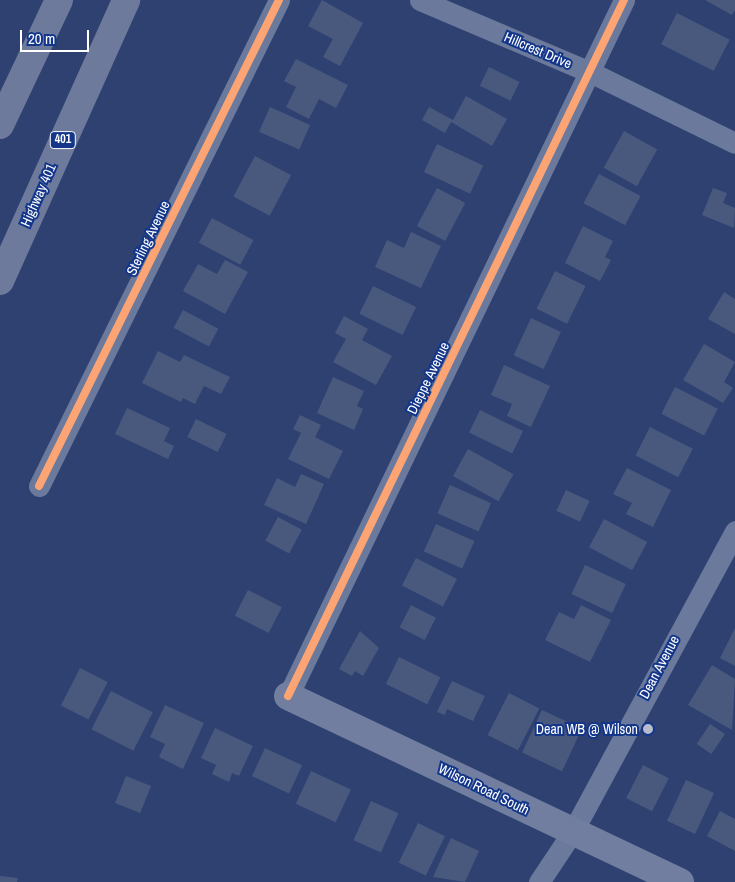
<!DOCTYPE html>
<style>
body{margin:0}
#map{position:relative;width:735px;height:882px;overflow:hidden;background:#2e4170;font-family:"Archivo Narrow",sans-serif}
div>[style]{position:absolute}
[style*='--x']{left:calc(var(--x)*1px);top:calc(var(--y)*1px);width:calc(var(--w)*1px);rotate:calc(var(--a)*1deg)}
.building>*{inset:0;background:#49597e;transform-origin:0 0}
.street>*{height:21px;margin:-10.5px;padding:0 10.5px;transform-origin:10.5px;border-radius:10.5px;background:#6a799c}
.secondary>*{height:28px;margin:-14px;padding:0 14px;transform-origin:14px;border-radius:14px;background:#717ea0}
.highway>*{height:28px;margin:-14px;padding:0 14px;transform-origin:14px;border-radius:14px;background:#6d7a9b}
.cycleway>*{height:8px;margin:-4px;padding:0 4px;transform-origin:4px;border-radius:4px;background:#fda474}
.dots>*{width:14px;height:14px;translate:-50% -50%;box-sizing:border-box;border:2px solid #13368b;border-radius:50%}
span{translate:-50% -50%;white-space:nowrap;text-align:center;line-height:1.15;-webkit-text-stroke:4px #13368b;paint-order:stroke}
.shield-label span{padding:1px 4px;background:#13368b;border:1px solid;border-radius:4px;-webkit-text-stroke-width:0}
.shield-label{font-size:12px;color:#fff;font-weight:700}
.street-label{font-size:14px;color:#fff}
.poi-label{font-size:14px;color:#fff}
.right{translate:-100% -50%;text-align:right}
.scale{position:absolute;left:20px;top:30px;width:69px;height:22px;box-sizing:border-box;border:2px solid #fff;border-top:0;padding-left:6px;font-size:15px;line-height:18px;white-space:nowrap;color:#fff;-webkit-text-stroke:4px #13368b;paint-order:stroke}
</style>
<div id="map">
<div class="building">
<div style="clip-path:polygon(322px 0,363px 23px,340px 66px,323px 57px,333px 39px,308px 26px)"></div>
<div style="clip-path:polygon(705px 0,735px 0,735px 10px,732px 15px)"></div>
<div style="left:677px;top:13px;width:59px;height:35px;rotate:27deg"></div>
<div style="clip-path:polygon(296px 59px,348px 85px,336px 108px,319px 99px,309px 119px,286px 107px,296px 87px,284px 81px)"></div>
<div style="left:489px;top:67px;width:34px;height:21px;rotate:26deg"></div>
<div style="clip-path:polygon(466px 96px,507px 119px,492px 146px,451px 122px,445px 133px,422px 120px,429px 107px,453px 120px)"></div>
<div style="left:270px;top:107px;width:44px;height:27px;rotate:24deg"></div>
<div style="left:624px;top:131px;width:38px;height:42px;rotate:29deg"></div>
<div style="left:437px;top:144px;width:51px;height:31px;rotate:25deg"></div>
<div style="left:255px;top:156px;width:41px;height:46px;rotate:28deg"></div>
<div style="left:599px;top:174px;width:47px;height:33px;rotate:28deg"></div>
<div style="left:437px;top:188px;width:32px;height:43px;rotate:28deg"></div>
<div style="clip-path:polygon(713px 188px,727px 193px,723px 203px,735px 208px,734px 228px,702px 215px)"></div>
<div style="left:212px;top:218px;width:47px;height:28px;rotate:28deg"></div>
<div style="clip-path:polygon(583px 226px,613px 241px,605px 257px,611px 260px,600px 281px,565px 263px)"></div>
<div style="clip-path:polygon(411px 232px,441px 246px,421px 288px,375px 267px,387px 240px,404px 248px)"></div>
<div style="clip-path:polygon(225px 260px,248px 272px,225px 314px,183px 291px,198px 264px,217px 274px)"></div>
<div style="left:555px;top:271px;width:34px;height:42px;rotate:26deg"></div>
<div style="left:373px;top:286px;width:48px;height:31px;rotate:26deg"></div>
<div style="clip-path:polygon(724px 292px,735px 299px,735px 334px,708px 319px)"></div>
<div style="left:183px;top:310px;width:40px;height:20px;rotate:28deg"></div>
<div style="clip-path:polygon(344px 316px,368px 329px,362px 340px,392px 356px,376px 385px,333px 362px,346px 339px,335px 333px)"></div>
<div style="left:531px;top:318px;width:33px;height:41px;rotate:25deg"></div>
<div style="clip-path:polygon(704px 344px,735px 362px,724px 382px,733px 388px,723px 403px,683px 380px)"></div>
<div style="clip-path:polygon(158px 351px,180px 362px,184px 355px,230px 377px,221px 394px,204px 386px,195px 404px,183px 398px,181px 402px,142px 383px)"></div>
<div style="clip-path:polygon(504px 365px,550px 386px,531px 427px,507px 416px,512px 404px,491px 395px)"></div>
<div style="clip-path:polygon(333px 377px,364px 391px,357px 406px,363px 409px,354px 430px,317px 413px)"></div>
<div style="left:675px;top:387px;width:48px;height:30px;rotate:27deg"></div>
<div style="clip-path:polygon(127px 408px,170px 428px,164px 441px,174px 446px,168px 459px,115px 434px)"></div>
<div style="left:480px;top:410px;width:48px;height:25px;rotate:26deg"></div>
<div style="clip-path:polygon(300px 415px,321px 425px,315px 437px,343px 451px,329px 479px,288px 459px,301px 433px,293px 429px)"></div>
<div style="left:196px;top:419px;width:34px;height:20px;rotate:26deg"></div>
<div style="left:650px;top:427px;width:48px;height:32px;rotate:27deg"></div>
<div style="left:468px;top:449px;width:52px;height:31px;rotate:29deg"></div>
<div style="clip-path:polygon(627px 468px,671px 490px,653px 527px,626px 514px,632px 503px,613px 494px)"></div>
<div style="clip-path:polygon(301px 474px,324px 484px,306px 524px,264px 505px,277px 478px,295px 487px)"></div>
<div style="left:450px;top:485px;width:45px;height:31px;rotate:24deg"></div>
<div style="left:566px;top:490px;width:26px;height:23px;rotate:25deg"></div>
<div style="left:278px;top:517px;width:27px;height:27px;rotate:28deg"></div>
<div style="left:604px;top:519px;width:49px;height:32px;rotate:28deg"></div>
<div style="left:436px;top:524px;width:42px;height:30px;rotate:24deg"></div>
<div style="left:416px;top:558px;width:46px;height:31px;rotate:27deg"></div>
<div style="left:585px;top:565px;width:45px;height:32px;rotate:25deg"></div>
<div style="left:248px;top:590px;width:38px;height:29px;rotate:27deg"></div>
<div style="left:411px;top:605px;width:28px;height:25px;rotate:27deg"></div>
<div style="clip-path:polygon(581px 605px,611px 620px,590px 662px,545px 640px,559px 612px,574px 619px)"></div>
<div style="clip-path:polygon(735px 628px,735px 666px,720px 658px)"></div>
<div style="clip-path:polygon(360px 631px,379px 648px,363px 676px,355px 671px,352px 676px,339px 669px)"></div>
<div style="left:399px;top:657px;width:46px;height:30px;rotate:26deg"></div>
<div style="clip-path:polygon(712px 665px,735px 679px,732px 730px,688px 705px)"></div>
<div style="left:80px;top:668px;width:31px;height:42px;rotate:27deg"></div>
<div style="clip-path:polygon(452px 681px,485px 696px,473px 721px,447px 709px,445px 715px,437px 712px)"></div>
<div style="left:111px;top:691px;width:47px;height:43px;rotate:27deg"></div>
<div style="left:509px;top:693px;width:34px;height:47px;rotate:27deg"></div>
<div style="clip-path:polygon(165px 705px,204px 723px,183px 769px,159px 757px,165px 744px,150px 737px)"></div>
<div style="left:542px;top:710px;width:44px;height:47px;rotate:25deg"></div>
<div style="left:710px;top:724px;width:18px;height:24px;rotate:34deg"></div>
<div style="clip-path:polygon(215px 728px,253px 746px,239px 776px,232px 773px,229px 782px,212px 774px,216px 765px,201px 758px)"></div>
<div style="left:265px;top:748px;width:41px;height:31px;rotate:25deg"></div>
<div style="left:643px;top:765px;width:29px;height:37px;rotate:27deg"></div>
<div style="left:311px;top:771px;width:44px;height:36px;rotate:25deg"></div>
<div style="left:126px;top:776px;width:27px;height:29px;rotate:22deg"></div>
<div style="left:686px;top:780px;width:31px;height:45px;rotate:25deg"></div>
<div style="left:371px;top:801px;width:30px;height:43px;rotate:24deg"></div>
<div style="clip-path:polygon(720px 811px,735px 819px,735px 851px,707px 836px)"></div>
<div style="left:418px;top:823px;width:30px;height:44px;rotate:26deg"></div>
<div style="clip-path:polygon(451px 838px,479px 851px,465px 882px,433px 877px)"></div>
<div style="clip-path:polygon(0 876px,18px 878px,17px 882px,0 882px)"></div>
</div>
<div class="street">
<div style="--x:420;--y:0;--w:185;--a:23"></div>
<div style="--x:590;--y:72;--w:161;--a:26.1"></div>
<div style="--x:39;--y:486;--w:542;--a:-63.72"></div>
<div style="--x:288;--y:696;--w:773;--a:-64.23"></div>
<div style="--x:539;--y:882;--w:61;--a:-56.3"></div>
<div style="--x:573;--y:831;--w:341;--a:-61.6"></div>
</div>
<div class="secondary">
<div style="--x:288;--y:696;--w:434;--a:25.4"></div>
</div>
<div class="highway">
<div style="--x:0;--y:125;--w:138;--a:-64.7"></div>
<div style="--x:0;--y:281;--w:308;--a:-65.8"></div>
</div>
<div class="cycleway">
<div style="--x:39;--y:486;--w:542;--a:-63.72"></div>
<div style="--x:288;--y:696;--w:773;--a:-64.23"></div>
</div>
<div class="dots">
<div style="left:648px;top:729px;background:#b6bccd"></div>
</div>
<div class="shield-label">
<span style="left:63px;top:140px">401</span>
</div>
<div class="street-label">
<span style="left:538px;top:50px;rotate:23deg">Hillcrest Drive</span>
<span style="left:38px;top:195px;rotate:-66deg">Highway 401</span>
<span style="left:148px;top:238px;rotate:-64deg">Sterling Avenue</span>
<span style="left:428px;top:378px;rotate:-64deg">Dieppe Avenue</span>
<span style="left:659px;top:667px;rotate:-62deg">Dean Avenue</span>
<span style="left:484px;top:789px;rotate:26deg">Wilson Road South</span>
</div>
<div class="poi-label">
<span class="right" style="left:638px;top:729px">Dean WB @ Wilson</span>
</div>
<div class="scale">20 m</div>
</div>
